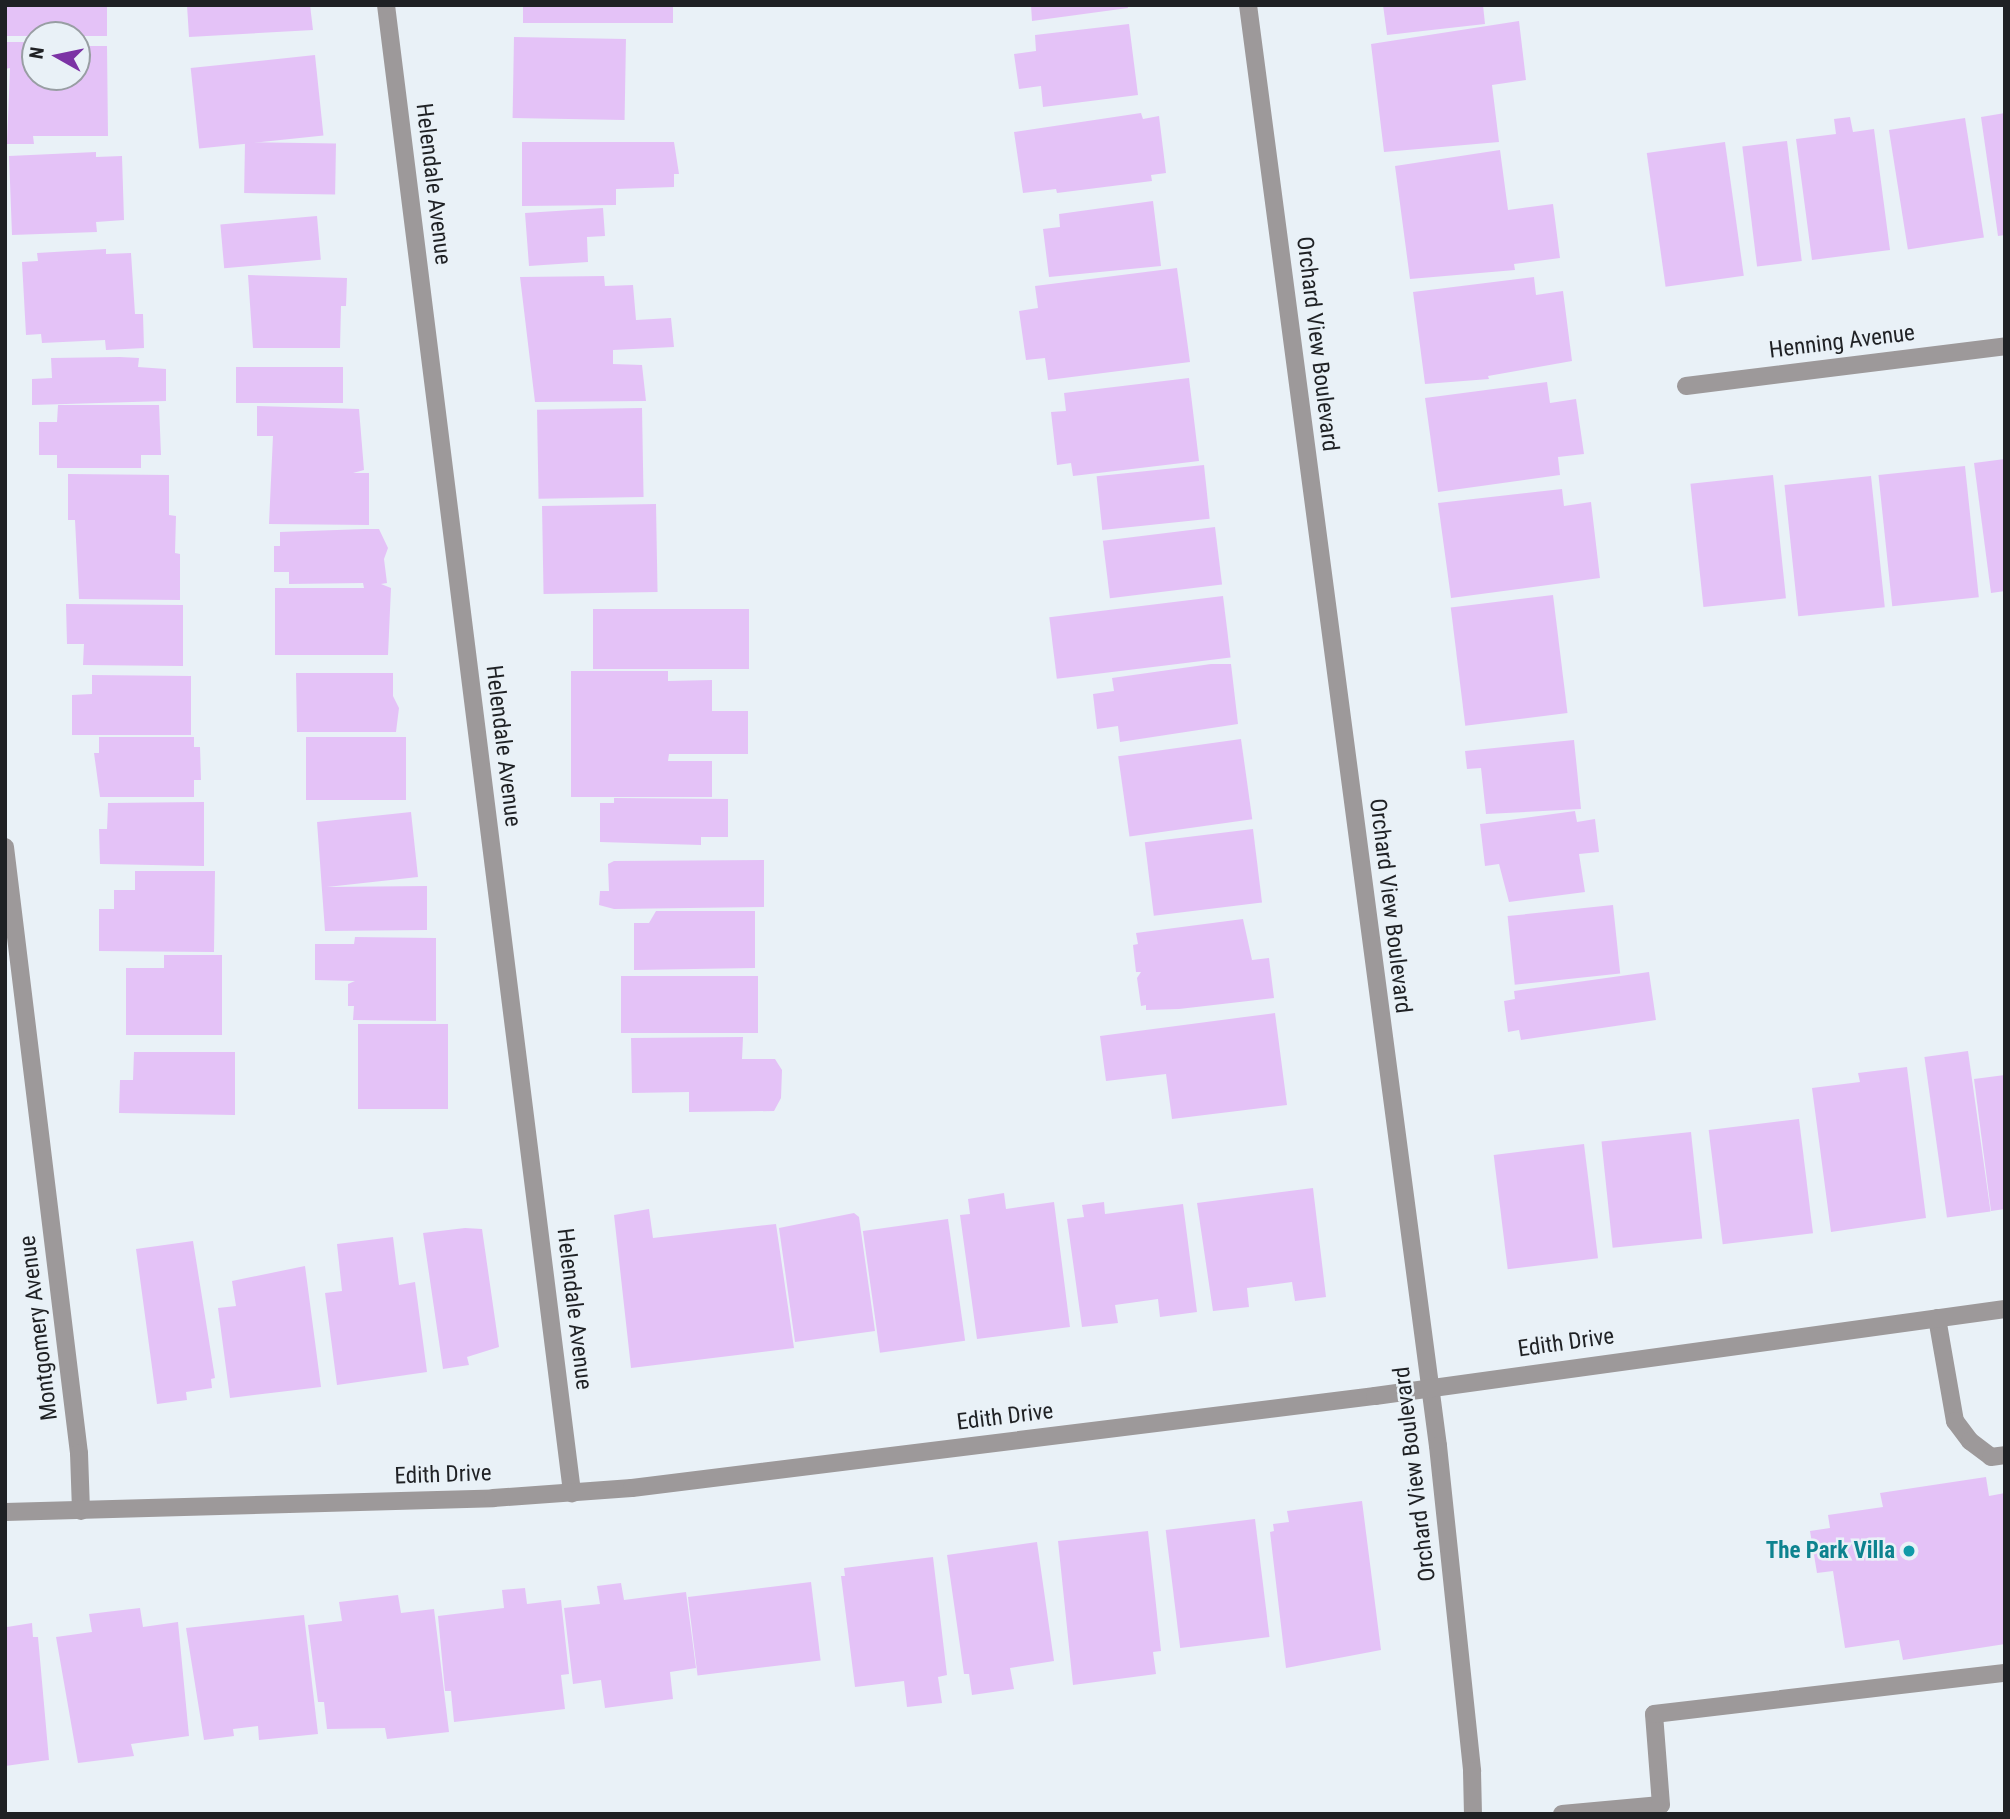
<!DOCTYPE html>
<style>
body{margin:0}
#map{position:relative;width:2010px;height:1819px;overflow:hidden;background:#e9f1f7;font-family:"Roboto Condensed",sans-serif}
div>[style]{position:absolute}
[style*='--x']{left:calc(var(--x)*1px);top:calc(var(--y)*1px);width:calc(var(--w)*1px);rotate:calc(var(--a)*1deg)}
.building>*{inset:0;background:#e4c2f7;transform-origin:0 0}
.minor>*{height:18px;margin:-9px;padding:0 9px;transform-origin:9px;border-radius:9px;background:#9d999a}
.dots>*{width:19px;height:19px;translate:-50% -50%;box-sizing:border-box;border:4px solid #e9f1f7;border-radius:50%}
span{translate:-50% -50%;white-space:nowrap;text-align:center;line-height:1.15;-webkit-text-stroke:5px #e9f1f7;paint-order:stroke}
.street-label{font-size:23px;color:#1f2124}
.culture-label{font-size:23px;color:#0d838f;font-weight:700}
.right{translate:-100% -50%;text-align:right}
.frame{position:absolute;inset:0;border:7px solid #1f2124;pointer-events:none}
.north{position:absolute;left:21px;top:21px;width:70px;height:70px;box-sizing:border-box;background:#e9f1f7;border:2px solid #989ea3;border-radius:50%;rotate:279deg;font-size:19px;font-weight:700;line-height:28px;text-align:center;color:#1f2124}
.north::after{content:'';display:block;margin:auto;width:24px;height:32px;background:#7c33a5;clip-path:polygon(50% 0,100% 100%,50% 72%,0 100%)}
</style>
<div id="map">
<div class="building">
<div style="left:5px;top:5px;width:102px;height:31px"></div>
<div style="clip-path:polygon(187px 5px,310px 5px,313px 30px,189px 37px)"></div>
<div style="left:523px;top:5px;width:150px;height:18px"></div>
<div style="clip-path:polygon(1031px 5px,1127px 5px,1128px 8px,1032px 21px)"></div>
<div style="clip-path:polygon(1383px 5px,1483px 5px,1485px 24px,1387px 35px)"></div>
<div style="clip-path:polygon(1519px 21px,1526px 80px,1492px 85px,1499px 142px,1384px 152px,1371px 44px)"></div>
<div style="clip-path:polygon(1129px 24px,1138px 95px,1043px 107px,1041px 86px,1019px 89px,1014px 54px,1036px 51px,1035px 35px)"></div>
<div style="left:514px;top:37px;width:112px;height:81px;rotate:1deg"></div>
<div style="clip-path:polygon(5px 42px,35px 42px,35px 77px,77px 77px,77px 46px,107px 46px,108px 136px,33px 136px,34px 144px,7px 144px,10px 68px,5px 69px)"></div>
<div style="left:315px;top:55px;width:81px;height:125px;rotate:84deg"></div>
<div style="clip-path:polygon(1141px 113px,1143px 119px,1159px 116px,1166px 173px,1151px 175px,1152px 181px,1057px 193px,1056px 189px,1023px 193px,1014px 132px)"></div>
<div style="clip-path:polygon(2005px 113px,2005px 235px,1998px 236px,1981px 117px)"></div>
<div style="clip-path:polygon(1850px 117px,1853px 132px,1874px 129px,1890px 250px,1812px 260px,1796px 139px,1836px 134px,1834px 119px)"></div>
<div style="left:1965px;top:118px;width:121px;height:77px;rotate:81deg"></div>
<div style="left:1787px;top:141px;width:121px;height:45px;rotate:83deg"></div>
<div style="left:245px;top:142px;width:91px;height:51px;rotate:1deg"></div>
<div style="clip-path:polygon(522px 142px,674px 142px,679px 174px,674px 174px,674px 187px,616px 189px,616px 205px,522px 206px)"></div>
<div style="left:1725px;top:142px;width:135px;height:79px;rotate:82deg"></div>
<div style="clip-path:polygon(1500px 150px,1508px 210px,1553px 204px,1560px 258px,1514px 264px,1515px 270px,1410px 279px,1395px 166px)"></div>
<div style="clip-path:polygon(96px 152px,96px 157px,122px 156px,124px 220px,96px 222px,97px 232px,12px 235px,9px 156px)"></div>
<div style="clip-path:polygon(1153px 201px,1161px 266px,1049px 277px,1043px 229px,1060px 227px,1059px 214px)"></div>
<div style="clip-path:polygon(603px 208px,605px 236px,587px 237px,588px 262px,529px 266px,525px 213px)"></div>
<div style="left:317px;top:216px;width:44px;height:97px;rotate:85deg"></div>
<div style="clip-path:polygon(106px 249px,106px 254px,131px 253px,135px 314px,143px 314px,144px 348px,106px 350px,105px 340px,42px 343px,41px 334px,26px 335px,22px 262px,38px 261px,37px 253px)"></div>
<div style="clip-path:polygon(1177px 268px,1190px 362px,1048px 380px,1045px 358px,1026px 360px,1019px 311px,1038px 308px,1035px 286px)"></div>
<div style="clip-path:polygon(248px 275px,347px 278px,346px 306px,341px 306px,340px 348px,253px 348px)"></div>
<div style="clip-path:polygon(604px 276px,605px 286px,633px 285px,636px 320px,671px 318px,674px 347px,613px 350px,613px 364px,642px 365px,646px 401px,535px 402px,520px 277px)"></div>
<div style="clip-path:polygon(1534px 277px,1536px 295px,1563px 291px,1572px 361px,1488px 376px,1489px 379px,1425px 384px,1413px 292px)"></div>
<div style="clip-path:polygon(120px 357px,139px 358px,138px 367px,166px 369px,166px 401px,32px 405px,32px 379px,52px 378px,51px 358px)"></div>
<div style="left:343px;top:367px;width:36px;height:107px;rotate:90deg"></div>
<div style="clip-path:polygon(1189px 378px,1199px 461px,1073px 476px,1071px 463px,1057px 465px,1051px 412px,1066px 411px,1064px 393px)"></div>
<div style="clip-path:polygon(1547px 382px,1550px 403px,1576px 399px,1584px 454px,1558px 457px,1560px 475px,1438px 492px,1425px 398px)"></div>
<div style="clip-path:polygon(58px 405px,159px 405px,161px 455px,141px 455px,141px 468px,57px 468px,57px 455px,39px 455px,39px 422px,57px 422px)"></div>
<div style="clip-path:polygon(257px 406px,359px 409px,364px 470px,353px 473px,369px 473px,369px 525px,269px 524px,273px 436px,257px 436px)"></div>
<div style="left:642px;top:408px;width:89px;height:105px;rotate:89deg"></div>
<div style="clip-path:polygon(2005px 459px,2005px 591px,1991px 593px,1974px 463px)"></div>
<div style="left:1204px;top:465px;width:54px;height:108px;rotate:84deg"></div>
<div style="left:1965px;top:466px;width:132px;height:87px;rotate:84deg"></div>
<div style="clip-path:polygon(68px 474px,169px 475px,169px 515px,176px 516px,175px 553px,180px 554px,180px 600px,79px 599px,75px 520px,68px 520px)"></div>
<div style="left:1773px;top:475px;width:124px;height:83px;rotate:84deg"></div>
<div style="left:1871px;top:476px;width:132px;height:87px;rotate:84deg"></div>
<div style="clip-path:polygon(1562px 489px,1564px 506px,1591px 502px,1600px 578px,1451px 598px,1438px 503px)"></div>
<div style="left:656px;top:504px;width:88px;height:114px;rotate:89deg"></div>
<div style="left:1215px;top:527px;width:58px;height:113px;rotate:83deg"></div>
<div style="clip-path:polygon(365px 529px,379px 529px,388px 548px,384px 559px,387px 583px,381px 584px,391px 588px,388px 655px,275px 655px,275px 588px,364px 588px,363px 583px,289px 584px,289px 572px,274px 572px,274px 546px,280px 546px,280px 532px)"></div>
<div style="left:1553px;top:595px;width:119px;height:103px;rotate:83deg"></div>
<div style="left:1223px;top:596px;width:62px;height:175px;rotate:83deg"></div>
<div style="clip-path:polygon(66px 604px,183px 605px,183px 666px,83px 665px,84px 644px,67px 644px)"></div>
<div style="left:593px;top:609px;width:156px;height:60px"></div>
<div style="clip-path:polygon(1211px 664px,1231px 664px,1238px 724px,1120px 742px,1118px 726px,1097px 729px,1093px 694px,1114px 691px,1112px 678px)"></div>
<div style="clip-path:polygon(571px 671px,668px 671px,668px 681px,712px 680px,712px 711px,748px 711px,748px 754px,669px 754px,668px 761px,712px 761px,712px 797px,571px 797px)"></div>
<div style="clip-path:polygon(296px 673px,393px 673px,393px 696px,399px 708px,396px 732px,297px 732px)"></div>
<div style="clip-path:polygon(92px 675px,191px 676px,191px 735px,72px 735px,72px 695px,92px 694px)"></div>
<div style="clip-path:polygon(99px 737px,194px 737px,194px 747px,200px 747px,201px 780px,194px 780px,194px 797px,100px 797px,94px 753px,99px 753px)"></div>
<div style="left:406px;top:737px;width:63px;height:100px;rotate:90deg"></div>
<div style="left:1241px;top:739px;width:81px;height:124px;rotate:82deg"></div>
<div style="clip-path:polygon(1574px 740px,1581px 809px,1486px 814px,1481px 768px,1467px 769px,1465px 751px)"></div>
<div style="clip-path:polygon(614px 798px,728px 799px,728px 837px,701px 837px,701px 845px,600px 842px,600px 803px,614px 803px)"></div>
<div style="clip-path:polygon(204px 802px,204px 866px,100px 864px,99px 829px,107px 829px,108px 803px)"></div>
<div style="clip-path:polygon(1575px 811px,1577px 822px,1595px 819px,1599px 852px,1579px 854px,1585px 892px,1509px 902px,1499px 864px,1485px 866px,1480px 824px)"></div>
<div style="clip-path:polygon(411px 812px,418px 877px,327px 887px,427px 886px,427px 930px,325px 931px,317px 822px)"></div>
<div style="left:1253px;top:829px;width:74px;height:109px;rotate:83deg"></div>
<div style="clip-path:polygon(764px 860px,764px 907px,614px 909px,599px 905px,600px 891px,609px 891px,608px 864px,614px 861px)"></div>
<div style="clip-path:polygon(135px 871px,215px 871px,214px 952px,99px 951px,99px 909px,114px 909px,114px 890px,135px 890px)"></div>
<div style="left:1613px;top:905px;width:69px;height:106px;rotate:84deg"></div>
<div style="clip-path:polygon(656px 911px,755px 911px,755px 968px,634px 970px,634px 923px,649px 923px)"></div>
<div style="clip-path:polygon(1243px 919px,1252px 960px,1269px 958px,1274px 998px,1179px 1009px,1146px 1010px,1146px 1005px,1141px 1006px,1137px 978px,1141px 972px,1136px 972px,1133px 945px,1138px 944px,1136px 933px)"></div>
<div style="clip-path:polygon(355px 937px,436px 938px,436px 1021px,353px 1020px,354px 1006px,348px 1006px,348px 984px,355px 981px,315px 980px,315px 944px,354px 944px)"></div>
<div style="clip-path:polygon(164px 955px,222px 955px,222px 1035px,126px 1035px,126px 968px,164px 968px)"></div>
<div style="clip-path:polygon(1649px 972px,1656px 1020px,1521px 1040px,1519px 1030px,1508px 1032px,1504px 1001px,1515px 999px,1514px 991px)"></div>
<div style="left:621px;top:976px;width:137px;height:57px"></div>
<div style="clip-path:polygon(1275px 1013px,1287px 1105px,1172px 1119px,1166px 1074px,1106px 1081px,1100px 1036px)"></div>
<div style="left:358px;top:1024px;width:90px;height:85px"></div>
<div style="clip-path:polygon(743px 1037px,742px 1059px,775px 1059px,782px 1070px,781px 1098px,774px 1111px,689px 1112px,689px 1092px,632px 1093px,631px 1038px)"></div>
<div style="left:1968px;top:1051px;width:162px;height:44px;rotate:82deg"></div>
<div style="clip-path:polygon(134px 1052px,235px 1052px,235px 1115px,119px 1113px,120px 1080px,133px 1080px)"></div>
<div style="clip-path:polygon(1907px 1067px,1926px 1218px,1831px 1232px,1812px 1088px,1860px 1082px,1858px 1073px)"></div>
<div style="clip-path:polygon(2005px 1075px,2005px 1209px,1991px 1211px,1974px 1079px)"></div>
<div style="left:1799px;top:1119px;width:115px;height:91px;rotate:83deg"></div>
<div style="left:1691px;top:1132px;width:107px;height:90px;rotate:84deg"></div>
<div style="left:1584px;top:1144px;width:115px;height:91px;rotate:83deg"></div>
<div style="clip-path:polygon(1313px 1188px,1326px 1297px,1295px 1301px,1292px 1282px,1247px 1288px,1249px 1307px,1213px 1311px,1197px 1203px)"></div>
<div style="clip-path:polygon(1004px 1193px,1006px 1209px,1054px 1202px,1070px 1327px,977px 1339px,960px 1215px,970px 1214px,968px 1199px)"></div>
<div style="clip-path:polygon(1104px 1202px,1105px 1214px,1183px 1204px,1197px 1312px,1160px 1317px,1158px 1299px,1115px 1305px,1118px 1323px,1082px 1327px,1067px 1219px,1084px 1217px,1082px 1205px)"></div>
<div style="clip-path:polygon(649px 1209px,653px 1238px,776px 1224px,794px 1348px,631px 1368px,614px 1215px)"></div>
<div style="clip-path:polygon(854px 1213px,859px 1217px,875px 1331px,795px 1342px,779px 1228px)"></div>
<div style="left:948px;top:1219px;width:123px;height:86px;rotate:82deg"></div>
<div style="clip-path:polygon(465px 1228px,482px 1229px,499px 1347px,467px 1357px,469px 1365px,443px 1369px,423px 1233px)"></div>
<div style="clip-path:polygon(393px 1237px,399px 1285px,415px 1282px,427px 1372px,337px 1385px,325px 1293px,342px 1291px,337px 1244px)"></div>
<div style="clip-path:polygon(193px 1241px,215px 1378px,211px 1379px,212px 1388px,186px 1392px,187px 1400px,157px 1404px,136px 1249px)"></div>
<div style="clip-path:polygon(305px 1266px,321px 1387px,230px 1398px,218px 1308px,236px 1306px,232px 1281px)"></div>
<div style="clip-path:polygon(1986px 1477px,1989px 1496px,2005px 1493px,2005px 1644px,1903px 1660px,1899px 1640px,1845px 1648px,1833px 1571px,1817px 1573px,1810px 1531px,1830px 1528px,1828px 1515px,1883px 1507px,1880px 1493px)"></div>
<div style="clip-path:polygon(1362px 1501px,1381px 1650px,1286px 1668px,1270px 1532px,1274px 1531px,1273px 1524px,1289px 1522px,1287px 1511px)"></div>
<div style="left:1255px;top:1519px;width:119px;height:90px;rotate:83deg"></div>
<div style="clip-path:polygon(1148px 1531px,1161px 1651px,1153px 1652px,1156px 1674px,1073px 1685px,1058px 1541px)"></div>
<div style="clip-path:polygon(1037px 1542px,1054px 1661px,1010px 1668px,1014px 1689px,972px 1695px,969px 1674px,964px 1674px,947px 1555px)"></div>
<div style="clip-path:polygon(933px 1557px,947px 1675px,938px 1677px,942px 1703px,907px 1707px,904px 1681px,855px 1687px,841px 1576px,845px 1576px,844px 1568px)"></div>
<div style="left:811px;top:1582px;width:79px;height:124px;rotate:83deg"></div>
<div style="clip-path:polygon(621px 1583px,624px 1600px,686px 1592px,696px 1668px,670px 1672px,673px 1699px,605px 1708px,601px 1680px,573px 1684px,564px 1608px,600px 1604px,597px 1586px)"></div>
<div style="clip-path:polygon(525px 1588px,527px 1604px,561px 1600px,569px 1674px,561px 1675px,565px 1709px,454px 1722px,451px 1691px,445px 1691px,438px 1616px,504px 1608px,502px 1590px)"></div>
<div style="clip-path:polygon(398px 1595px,401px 1613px,434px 1609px,449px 1732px,387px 1739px,385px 1728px,327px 1729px,324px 1702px,318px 1702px,308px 1625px,342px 1621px,339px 1602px)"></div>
<div style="clip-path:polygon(140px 1608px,143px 1627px,178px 1622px,189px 1736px,131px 1744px,134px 1756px,78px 1763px,56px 1637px,92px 1632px,89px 1614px)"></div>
<div style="clip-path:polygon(304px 1615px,318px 1734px,259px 1740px,258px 1726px,233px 1729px,234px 1736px,204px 1740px,186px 1628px)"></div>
<div style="clip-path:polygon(32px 1623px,33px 1637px,38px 1637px,49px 1760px,5px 1766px,7px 1627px)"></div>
</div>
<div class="minor">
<div style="--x:386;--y:5;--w:1500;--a:82.87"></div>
<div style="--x:1248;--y:5;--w:1453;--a:82.49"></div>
<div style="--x:1438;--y:1446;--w:327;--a:84"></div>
<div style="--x:1472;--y:1771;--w:43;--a:88.7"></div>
<div style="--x:1686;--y:386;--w:321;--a:-7.1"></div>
<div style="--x:5;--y:847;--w:611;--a:83.04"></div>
<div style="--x:79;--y:1453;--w:58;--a:88"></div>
<div style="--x:1937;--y:1318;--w:105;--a:80.1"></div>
<div style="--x:1955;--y:1421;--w:25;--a:53"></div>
<div style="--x:1970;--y:1441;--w:26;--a:37"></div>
<div style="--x:1991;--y:1457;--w:14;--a:-8"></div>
<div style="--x:5;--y:1512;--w:488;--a:-1.6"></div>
<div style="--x:493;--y:1498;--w:139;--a:-4.1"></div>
<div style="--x:632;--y:1488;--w:749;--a:-7.06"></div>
<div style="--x:1375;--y:1396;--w:636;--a:-7.86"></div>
<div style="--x:1562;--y:1814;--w:99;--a:-5.2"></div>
<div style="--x:1661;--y:1805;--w:91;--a:-94.4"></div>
<div style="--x:1654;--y:1714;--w:353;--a:-6.7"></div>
</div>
<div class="dots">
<div style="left:1909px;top:1551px;background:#0f9aa8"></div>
</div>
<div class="street-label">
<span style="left:433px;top:184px;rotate:83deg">Helendale Avenue</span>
<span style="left:1842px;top:342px;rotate:-7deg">Henning Avenue</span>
<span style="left:1317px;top:344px;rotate:83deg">Orchard View Boulevard</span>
<span style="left:503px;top:746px;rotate:83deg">Helendale Avenue</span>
<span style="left:1390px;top:906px;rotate:83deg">Orchard View Boulevard</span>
<span style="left:574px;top:1309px;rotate:83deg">Helendale Avenue</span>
<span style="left:39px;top:1328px;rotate:-97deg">Montgomery Avenue</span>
<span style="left:1566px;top:1343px;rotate:-8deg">Edith Drive</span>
<span style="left:1005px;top:1417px;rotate:-7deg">Edith Drive</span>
<span style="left:1415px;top:1474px;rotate:-97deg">Orchard View Boulevard</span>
<span style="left:443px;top:1475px;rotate:-2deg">Edith Drive</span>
</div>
<div class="culture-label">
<span class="right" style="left:1895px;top:1551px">The Park Villa</span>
</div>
<div class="frame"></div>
<div class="north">N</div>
</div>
